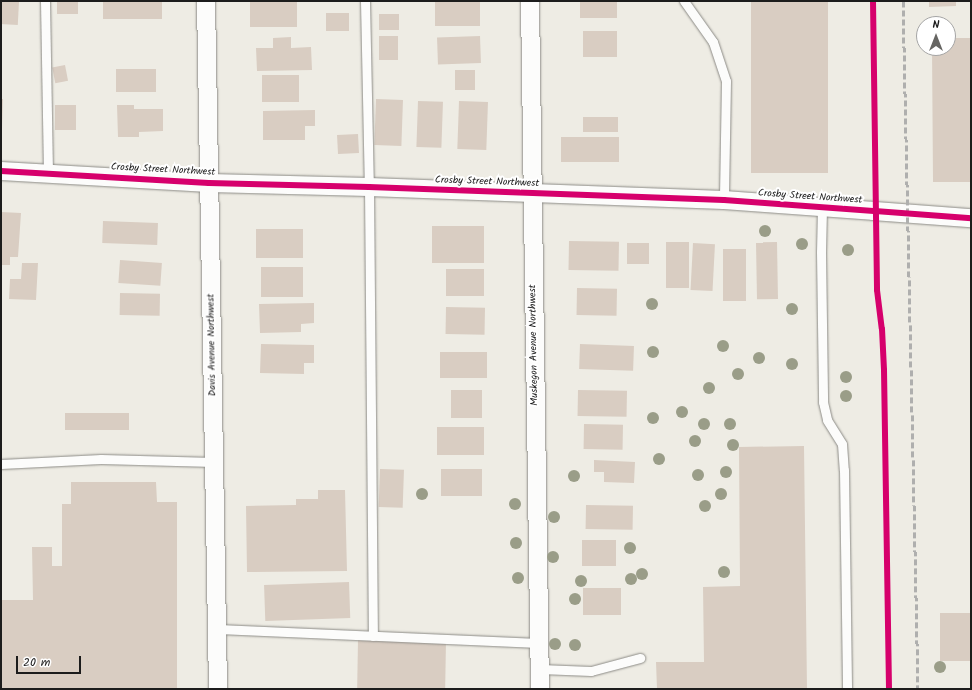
<!DOCTYPE html>
<style>
body{margin:0}
#map{position:relative;width:972px;height:690px;overflow:hidden;background:#eeece4;font-family:Kalam,sans-serif}
div>[style]{position:absolute}
[style*='--x']{left:calc(var(--x)*1px);top:calc(var(--y)*1px);width:calc(var(--w)*1px);rotate:calc(var(--a)*1deg)}
.building>*{inset:0;background:#d9cdc2;transform-origin:0 0}
.roads{filter:drop-shadow(0 0 1px #8c8b86) drop-shadow(0 0 1px #8c8b86)}
.service>*{height:9px;margin:-4.5px;padding:0 4.5px;transform-origin:4.5px;border-radius:4.5px;background:#fcfcfb}
.minor>*{height:18px;margin:-9px;padding:0 9px;transform-origin:9px;border-radius:9px;background:#fcfcfb}
.rail>*{height:3px;margin-top:-1.5px;transform-origin:0;background:repeating-linear-gradient(90deg,#afafae 0 6px,transparent 0 9px)}
.cycleway>*{height:6px;margin:-3px;padding:0 3px;transform-origin:3px;border-radius:3px;background:#d6006c}
.trees>*{width:12px;height:12px;margin:-6px;border-radius:50%;background:#9a9d88}
span{translate:-50% -50%;white-space:nowrap;text-align:center;line-height:1.15;-webkit-text-stroke:4px #fff;paint-order:stroke}
.street-label{font-size:10px;color:#1c1c1c}
.frame{position:absolute;inset:0;border:2px solid #1c1c1c;pointer-events:none}
.north{position:absolute;left:916px;top:16px;width:40px;height:40px;box-sizing:border-box;background:#fff;border:1px solid #a4a4a4;border-radius:50%;rotate:0deg;font-size:11px;font-weight:700;line-height:16px;text-align:center;color:#1c1c1c}
.north::after{content:'';display:block;margin:auto;width:14px;height:18px;background:#666562;clip-path:polygon(50% 0,100% 100%,50% 72%,0 100%)}
.scale{position:absolute;left:16px;top:656px;width:65px;height:18px;box-sizing:border-box;border:2px solid #1c1c1c;border-top:0;padding-left:5px;font-size:12px;line-height:14px;white-space:nowrap;color:#1c1c1c;-webkit-text-stroke:3px #fff;paint-order:stroke}
</style>
<div id="map">
<div class="building">
<div style="left:1px;top:1px;width:18px;height:23px;rotate:3deg"></div>
<div style="left:57px;top:1px;width:21px;height:13px"></div>
<div style="left:103px;top:1px;width:59px;height:18px"></div>
<div style="left:250px;top:1px;width:47px;height:26px"></div>
<div style="left:435px;top:1px;width:45px;height:25px"></div>
<div style="left:580px;top:1px;width:37px;height:17px"></div>
<div style="left:751px;top:1px;width:77px;height:172px"></div>
<div style="clip-path:polygon(929px 1px,956px 1px,956px 6px,929px 7px)"></div>
<div style="left:326px;top:13px;width:23px;height:18px"></div>
<div style="left:379px;top:14px;width:20px;height:16px"></div>
<div style="left:583px;top:31px;width:34px;height:26px"></div>
<div style="left:379px;top:36px;width:19px;height:24px"></div>
<div style="left:480px;top:36px;width:27px;height:43px;rotate:88deg"></div>
<div style="clip-path:polygon(291px 37px,291px 48px,311px 47px,312px 70px,257px 71px,256px 48px,273px 48px,273px 38px)"></div>
<div style="clip-path:polygon(948px 38px,971px 38px,971px 182px,933px 182px,932px 48px,948px 48px)"></div>
<div style="left:65px;top:65px;width:16px;height:13px;rotate:79deg"></div>
<div style="left:116px;top:69px;width:40px;height:23px"></div>
<div style="left:455px;top:70px;width:20px;height:20px"></div>
<div style="left:299px;top:75px;width:27px;height:37px;rotate:90deg"></div>
<div style="clip-path:polygon(1px 99px,3px 99px,2px 128px,1px 128px)"></div>
<div style="left:376px;top:99px;width:27px;height:46px;rotate:2deg"></div>
<div style="left:418px;top:101px;width:25px;height:46px;rotate:2deg"></div>
<div style="left:459px;top:101px;width:29px;height:48px;rotate:2deg"></div>
<div style="left:55px;top:105px;width:21px;height:25px"></div>
<div style="clip-path:polygon(117px 105px,134px 105px,134px 109px,163px 109px,163px 131px,139px 132px,139px 137px,118px 137px)"></div>
<div style="clip-path:polygon(315px 110px,315px 126px,305px 126px,305px 140px,263px 140px,263px 111px)"></div>
<div style="left:583px;top:117px;width:35px;height:15px"></div>
<div style="left:358px;top:134px;width:19px;height:21px;rotate:87deg"></div>
<div style="left:619px;top:137px;width:25px;height:58px;rotate:90deg"></div>
<div style="clip-path:polygon(1px 212px,21px 213px,18px 257px,10px 257px,10px 265px,1px 265px)"></div>
<div style="left:103px;top:221px;width:55px;height:22px;rotate:2deg"></div>
<div style="left:432px;top:226px;width:52px;height:37px"></div>
<div style="left:303px;top:229px;width:29px;height:47px;rotate:90deg"></div>
<div style="left:569px;top:241px;width:50px;height:29px;rotate:1deg"></div>
<div style="left:666px;top:242px;width:23px;height:46px"></div>
<div style="left:777px;top:242px;width:57px;height:21px;rotate:89deg"></div>
<div style="left:627px;top:243px;width:22px;height:21px"></div>
<div style="left:693px;top:243px;width:22px;height:47px;rotate:3deg"></div>
<div style="left:723px;top:249px;width:23px;height:52px"></div>
<div style="left:120px;top:260px;width:42px;height:23px;rotate:4deg"></div>
<div style="clip-path:polygon(22px 263px,38px 263px,36px 300px,9px 299px,10px 279px,21px 279px)"></div>
<div style="left:261px;top:267px;width:42px;height:30px"></div>
<div style="left:484px;top:269px;width:27px;height:38px;rotate:90deg"></div>
<div style="left:577px;top:288px;width:40px;height:27px;rotate:1deg"></div>
<div style="left:120px;top:293px;width:40px;height:22px;rotate:1deg"></div>
<div style="clip-path:polygon(314px 303px,314px 323px,301px 324px,301px 332px,260px 333px,259px 304px)"></div>
<div style="left:446px;top:307px;width:39px;height:27px;rotate:1deg"></div>
<div style="clip-path:polygon(261px 344px,314px 345px,314px 363px,304px 363px,304px 374px,260px 373px)"></div>
<div style="left:580px;top:344px;width:54px;height:25px;rotate:2deg"></div>
<div style="left:440px;top:352px;width:47px;height:26px"></div>
<div style="left:451px;top:390px;width:31px;height:28px"></div>
<div style="left:578px;top:390px;width:49px;height:26px;rotate:1deg"></div>
<div style="left:129px;top:413px;width:17px;height:64px;rotate:90deg"></div>
<div style="left:584px;top:424px;width:39px;height:25px;rotate:1deg"></div>
<div style="left:437px;top:427px;width:47px;height:28px"></div>
<div style="clip-path:polygon(804px 446px,807px 689px,657px 689px,656px 662px,704px 662px,703px 587px,740px 586px,739px 447px)"></div>
<div style="clip-path:polygon(594px 460px,635px 462px,634px 483px,604px 482px,604px 472px,594px 472px)"></div>
<div style="left:380px;top:469px;width:24px;height:38px;rotate:2deg"></div>
<div style="left:482px;top:469px;width:27px;height:41px;rotate:90deg"></div>
<div style="clip-path:polygon(71px 482px,156px 482px,157px 502px,177px 502px,177px 689px,1px 689px,1px 600px,33px 600px,32px 547px,52px 547px,52px 566px,62px 566px,62px 504px,71px 504px)"></div>
<div style="clip-path:polygon(318px 490px,345px 490px,347px 571px,247px 572px,246px 506px,296px 505px,296px 499px,318px 499px)"></div>
<div style="left:586px;top:505px;width:47px;height:24px;rotate:1deg"></div>
<div style="left:582px;top:540px;width:34px;height:26px"></div>
<div style="left:349px;top:582px;width:36px;height:85px;rotate:88deg"></div>
<div style="left:583px;top:588px;width:38px;height:27px"></div>
<div style="left:971px;top:613px;width:48px;height:31px;rotate:90deg"></div>
<div style="left:358px;top:640px;width:88px;height:49px;rotate:1deg"></div>
</div>
<div class="roads">
<div class="service">
<div style="--x:45;--y:1;--w:173;--a:89"></div>
<div style="--x:365;--y:1;--w:186;--a:88.8"></div>
<div style="--x:369;--y:187;--w:449;--a:89.5"></div>
<div style="--x:684;--y:1;--w:50;--a:54.7"></div>
<div style="--x:713;--y:42;--w:41;--a:71.6"></div>
<div style="--x:726;--y:81;--w:119;--a:91"></div>
<div style="--x:822;--y:208;--w:44;--a:91.3"></div>
<div style="--x:821;--y:252;--w:150;--a:89.2"></div>
<div style="--x:823;--y:402;--w:18;--a:77"></div>
<div style="--x:827;--y:420;--w:28;--a:58"></div>
<div style="--x:842;--y:444;--w:26;--a:86"></div>
<div style="--x:844;--y:470;--w:219;--a:89.2"></div>
<div style="--x:1;--y:464;--w:100;--a:-2.9"></div>
<div style="--x:101;--y:459;--w:113;--a:1.5"></div>
<div style="--x:217;--y:629;--w:323;--a:2.5"></div>
<div style="--x:540;--y:669;--w:51;--a:2.2"></div>
<div style="--x:591;--y:671;--w:51;--a:-14.9"></div>
</div>
<div class="minor">
<div style="--x:206;--y:1;--w:688;--a:89"></div>
<div style="--x:530;--y:1;--w:688;--a:89.17"></div>
<div style="--x:1;--y:171;--w:208;--a:3.3"></div>
<div style="--x:209;--y:183;--w:160;--a:1.4"></div>
<div style="--x:369;--y:187;--w:355;--a:2.1"></div>
<div style="--x:724;--y:200;--w:248;--a:4.2"></div>
</div>
</div>
<div class="rail">
<div style="--x:903;--y:1;--w:688;--a:88.75"></div>
</div>
<div class="cycleway">
<div style="--x:873;--y:1;--w:289;--a:89.2"></div>
<div style="--x:877;--y:290;--w:39;--a:83"></div>
<div style="--x:882;--y:329;--w:41;--a:87.2"></div>
<div style="--x:884;--y:370;--w:319;--a:89.1"></div>
<div style="--x:1;--y:171;--w:208;--a:3.3"></div>
<div style="--x:209;--y:183;--w:160;--a:1.4"></div>
<div style="--x:369;--y:187;--w:355;--a:2.1"></div>
<div style="--x:724;--y:200;--w:248;--a:4.2"></div>
</div>
<div class="trees">
<div style="left:765px;top:231px"></div>
<div style="left:802px;top:244px"></div>
<div style="left:848px;top:250px"></div>
<div style="left:652px;top:304px"></div>
<div style="left:792px;top:309px"></div>
<div style="left:723px;top:346px"></div>
<div style="left:653px;top:352px"></div>
<div style="left:759px;top:358px"></div>
<div style="left:792px;top:364px"></div>
<div style="left:738px;top:374px"></div>
<div style="left:846px;top:377px"></div>
<div style="left:709px;top:388px"></div>
<div style="left:846px;top:396px"></div>
<div style="left:682px;top:412px"></div>
<div style="left:653px;top:418px"></div>
<div style="left:704px;top:424px"></div>
<div style="left:730px;top:424px"></div>
<div style="left:695px;top:441px"></div>
<div style="left:733px;top:445px"></div>
<div style="left:659px;top:459px"></div>
<div style="left:726px;top:472px"></div>
<div style="left:698px;top:475px"></div>
<div style="left:574px;top:476px"></div>
<div style="left:422px;top:494px"></div>
<div style="left:721px;top:494px"></div>
<div style="left:515px;top:504px"></div>
<div style="left:705px;top:506px"></div>
<div style="left:554px;top:517px"></div>
<div style="left:516px;top:543px"></div>
<div style="left:630px;top:548px"></div>
<div style="left:553px;top:557px"></div>
<div style="left:724px;top:572px"></div>
<div style="left:642px;top:574px"></div>
<div style="left:518px;top:578px"></div>
<div style="left:631px;top:579px"></div>
<div style="left:581px;top:581px"></div>
<div style="left:575px;top:599px"></div>
<div style="left:555px;top:644px"></div>
<div style="left:575px;top:645px"></div>
<div style="left:940px;top:667px"></div>
</div>
<div class="street-label">
<span style="left:163px;top:170px;rotate:3deg">Crosby Street Northwest</span>
<span style="left:487px;top:182px;rotate:2deg">Crosby Street Northwest</span>
<span style="left:810px;top:197px;rotate:4deg">Crosby Street Northwest</span>
<span style="left:212px;top:345px;rotate:-91deg">Davis Avenue Northwest</span>
<span style="left:534px;top:345px;rotate:-91deg">Muskegon Avenue Northwest</span>
</div>
<div class="frame"></div>
<div class="north">N</div>
<div class="scale">20 m</div>
</div>
